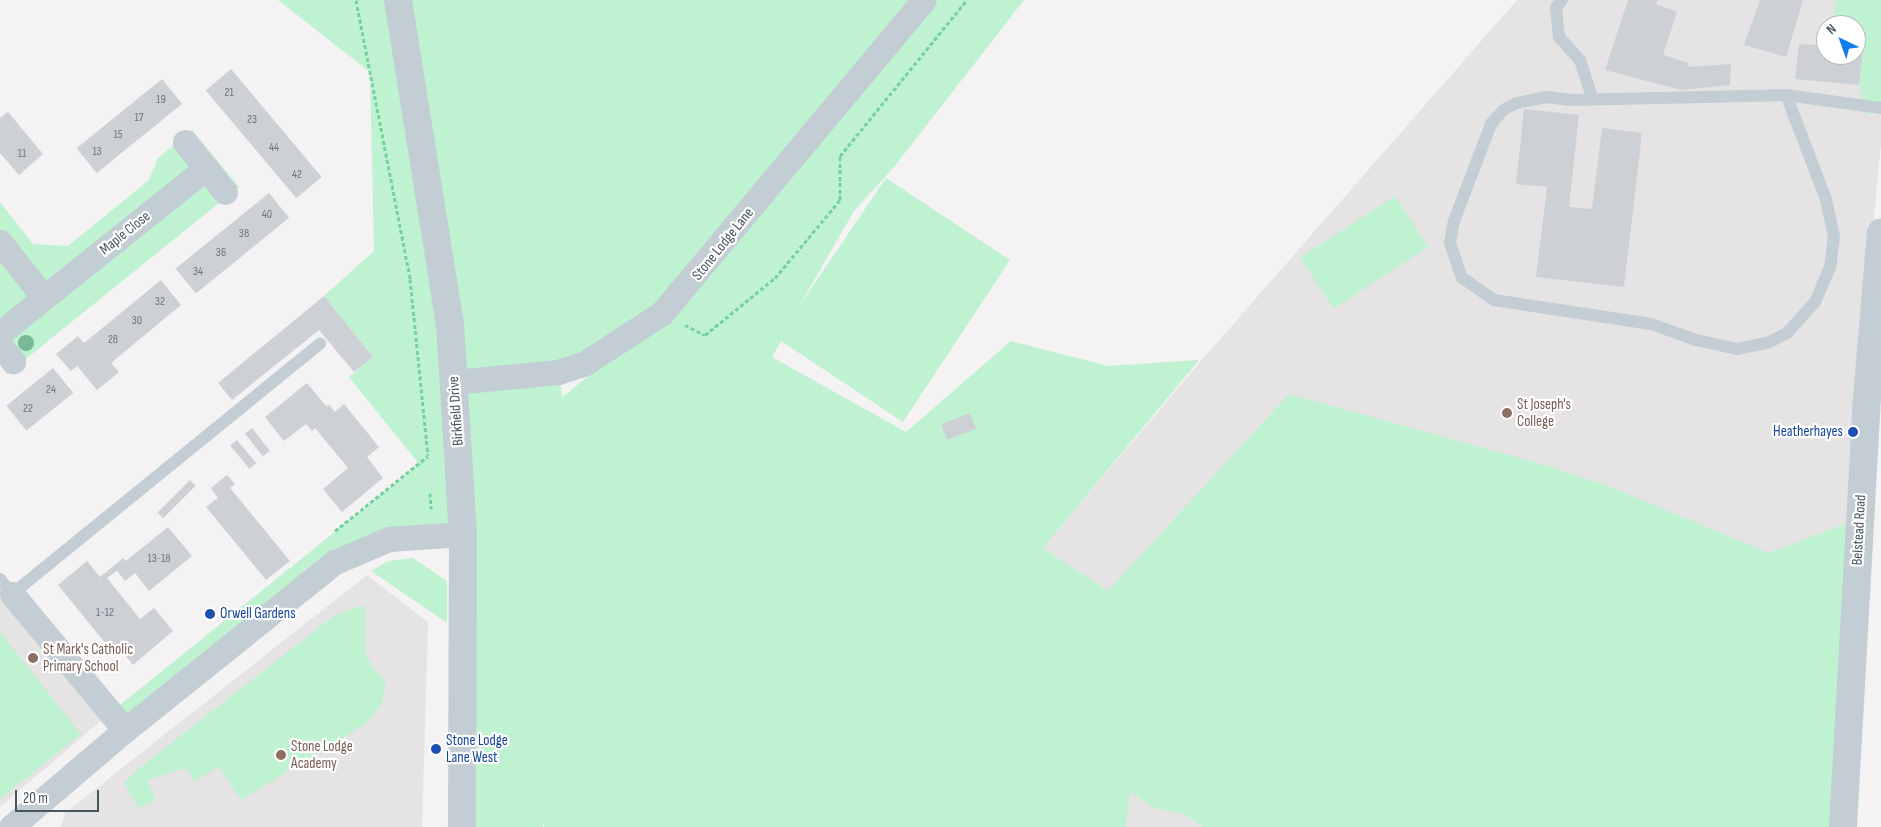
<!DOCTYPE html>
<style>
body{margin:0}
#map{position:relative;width:1881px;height:827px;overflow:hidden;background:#f4f2f2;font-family:"Sofia Sans Condensed",sans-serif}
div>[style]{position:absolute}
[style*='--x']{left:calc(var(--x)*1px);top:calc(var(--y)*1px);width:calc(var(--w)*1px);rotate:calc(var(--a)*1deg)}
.education>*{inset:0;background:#e5e3e4}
.green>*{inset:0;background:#bff2d1;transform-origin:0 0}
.building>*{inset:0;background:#cdd1d6;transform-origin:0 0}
.path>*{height:3px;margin-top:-1.5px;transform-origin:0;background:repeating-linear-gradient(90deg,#75d2a0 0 4px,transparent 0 6.5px)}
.service>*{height:12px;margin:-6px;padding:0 6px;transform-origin:6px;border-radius:6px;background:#c2cdd4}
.minor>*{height:25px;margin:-12.5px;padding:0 12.5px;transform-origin:12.5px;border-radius:12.5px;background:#c2cdd4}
.tertiary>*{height:28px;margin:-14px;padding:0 14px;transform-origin:14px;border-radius:14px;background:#c2cdd4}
.trees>*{width:16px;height:16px;margin:-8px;border-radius:50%;background:#78b894}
.dots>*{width:14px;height:14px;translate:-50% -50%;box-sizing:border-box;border:2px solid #fff;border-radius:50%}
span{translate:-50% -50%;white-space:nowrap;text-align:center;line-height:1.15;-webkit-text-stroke:4.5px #fff;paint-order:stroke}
.number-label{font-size:12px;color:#69757e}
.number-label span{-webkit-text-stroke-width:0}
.street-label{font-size:15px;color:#485660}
.education-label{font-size:15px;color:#785e54}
.left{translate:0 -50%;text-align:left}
.transit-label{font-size:15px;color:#164399}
.right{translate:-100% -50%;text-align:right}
.north{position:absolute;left:1816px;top:15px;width:50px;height:50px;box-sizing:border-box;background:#fff;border:1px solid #b6bbbf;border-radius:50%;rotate:318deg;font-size:14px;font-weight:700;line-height:20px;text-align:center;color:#485660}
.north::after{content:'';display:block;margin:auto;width:18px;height:22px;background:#117cef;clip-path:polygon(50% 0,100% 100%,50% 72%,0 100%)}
.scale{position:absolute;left:15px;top:790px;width:84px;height:22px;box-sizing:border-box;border:2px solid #485660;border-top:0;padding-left:6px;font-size:15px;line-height:18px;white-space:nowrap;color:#485660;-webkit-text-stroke:4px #fff;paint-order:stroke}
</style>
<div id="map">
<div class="education">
<div style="clip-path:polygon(evenodd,1517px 0,1881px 0,1881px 143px,1864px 322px,1832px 827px,550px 827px,1029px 564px,1201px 361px,1517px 0,1826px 25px,1856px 25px,1856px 55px,1826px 55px,1826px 25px)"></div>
<div style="clip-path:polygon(367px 575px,428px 622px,422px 827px,61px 827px,65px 813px)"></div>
<div style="clip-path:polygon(0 579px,110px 713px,0 807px)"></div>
</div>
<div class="green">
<div style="clip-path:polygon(evenodd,278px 0,1024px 0,894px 167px,854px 211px,798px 308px,886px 178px,1010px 260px,903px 422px,781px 341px,772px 357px,906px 432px,1011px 341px,1108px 366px,1199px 360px,1043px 548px,1108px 591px,1289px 394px,1541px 464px,1608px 486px,1769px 553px,1850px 522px,1832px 827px,1203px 827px,1184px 814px,1157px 809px,1130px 792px,1126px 827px,544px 827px,544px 821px,543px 827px,462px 827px,463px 534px,389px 539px,125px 730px,110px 713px,419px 464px,349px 377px,373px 357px,324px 296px,374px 251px,370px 72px,278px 0,658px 317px,563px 397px,562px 396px,558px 372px,658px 317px)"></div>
<div style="clip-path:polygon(1836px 0,1881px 0,1881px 108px,1865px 115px,1857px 71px,1856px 25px,1832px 25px)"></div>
<div style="clip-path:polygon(192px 130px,239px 187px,7px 374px,0 365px,0 202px,33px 244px,68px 246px,149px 180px,158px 158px)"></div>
<div style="left:1395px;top:196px;width:61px;height:113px;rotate:57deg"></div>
<div style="clip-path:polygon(413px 558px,447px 581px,447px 623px,371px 571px,388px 561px)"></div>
<div style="clip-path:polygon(365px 605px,365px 651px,373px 669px,386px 681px,382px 703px,367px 723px,241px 800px,219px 767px,194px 781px,186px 768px,147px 780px,156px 800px,138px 808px,124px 783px,137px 770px,335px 615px)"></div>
<div style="clip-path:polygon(0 632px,81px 734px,0 799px)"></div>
</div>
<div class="building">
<div style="clip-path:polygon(1628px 0,1658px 0,1656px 4px,1677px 12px,1663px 55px,1689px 63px,1688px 67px,1731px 64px,1730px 85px,1681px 90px,1605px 70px)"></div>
<div style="clip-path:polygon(1760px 0,1803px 0,1786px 57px,1744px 45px)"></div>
<div style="clip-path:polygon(1799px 44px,1826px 46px,1826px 55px,1856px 55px,1856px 49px,1863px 49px,1859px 85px,1795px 79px)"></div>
<div style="left:231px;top:69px;width:141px;height:33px;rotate:50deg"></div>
<div style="left:162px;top:79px;width:32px;height:110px;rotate:51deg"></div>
<div style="clip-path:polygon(1524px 109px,1579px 115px,1569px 207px,1592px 209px,1602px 128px,1642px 133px,1624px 287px,1536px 277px,1547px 187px,1516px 184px)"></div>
<div style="clip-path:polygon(8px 112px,43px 154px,19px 175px,0 153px,0 118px)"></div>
<div style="left:269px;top:193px;width:32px;height:120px;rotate:51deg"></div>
<div style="clip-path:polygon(161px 280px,181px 305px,111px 363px,119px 372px,97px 390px,77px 366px,71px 371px,56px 354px,78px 336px,84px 343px)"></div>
<div style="clip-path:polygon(324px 296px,373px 357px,354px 372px,319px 330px,232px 400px,218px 383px)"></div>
<div style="left:53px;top:368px;width:32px;height:60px;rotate:51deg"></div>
<div style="clip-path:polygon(307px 383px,326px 406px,329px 405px,335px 412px,344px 404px,379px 447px,367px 457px,383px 478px,342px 512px,323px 489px,348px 468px,315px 428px,312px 431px,306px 424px,284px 441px,265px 417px)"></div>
<div style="left:970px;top:413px;width:17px;height:31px;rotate:69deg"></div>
<div style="left:252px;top:428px;width:29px;height:9px;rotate:52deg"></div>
<div style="left:237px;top:440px;width:30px;height:9px;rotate:50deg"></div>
<div style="clip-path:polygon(227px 475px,235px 484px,230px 488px,290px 561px,266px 580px,206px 507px,218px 498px,211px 488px)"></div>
<div style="left:190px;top:480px;width:8px;height:46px;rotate:45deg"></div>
<div style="clip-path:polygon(168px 527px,192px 556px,149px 591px,135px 573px,125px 581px,117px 571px,107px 578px,140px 619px,154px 608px,173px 631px,133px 665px,116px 644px,110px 649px,58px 585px,87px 561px,100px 577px,123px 558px,126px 561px)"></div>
</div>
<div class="path">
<div style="--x:356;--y:0;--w:284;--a:79"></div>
<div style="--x:410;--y:279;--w:177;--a:84.2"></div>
<div style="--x:685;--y:325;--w:22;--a:27"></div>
<div style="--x:705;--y:335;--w:90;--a:-39.2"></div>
<div style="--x:775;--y:278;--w:102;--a:-50.2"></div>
<div style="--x:840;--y:200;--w:44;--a:-90"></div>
<div style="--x:840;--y:156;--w:201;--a:-50.9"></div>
<div style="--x:430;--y:493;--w:16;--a:86"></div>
<div style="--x:335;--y:531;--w:119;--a:-38.9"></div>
</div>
<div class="service">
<div style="--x:1562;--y:0;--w:10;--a:127"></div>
<div style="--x:1556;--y:8;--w:29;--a:84"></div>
<div style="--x:1559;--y:37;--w:31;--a:48"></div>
<div style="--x:1580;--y:60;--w:40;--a:72"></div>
<div style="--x:1786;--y:95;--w:111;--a:69"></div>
<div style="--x:1826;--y:199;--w:38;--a:78"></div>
<div style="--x:1834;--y:236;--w:31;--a:97"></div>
<div style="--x:1830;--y:267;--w:38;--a:113"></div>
<div style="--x:1815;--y:302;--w:42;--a:132.1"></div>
<div style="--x:1787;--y:333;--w:22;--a:153"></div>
<div style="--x:1767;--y:343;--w:31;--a:169"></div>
<div style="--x:1737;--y:349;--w:42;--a:-167.6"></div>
<div style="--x:1696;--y:340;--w:48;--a:-160.4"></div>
<div style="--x:1651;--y:324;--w:159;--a:-171.3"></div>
<div style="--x:1494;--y:300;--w:39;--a:-145"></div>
<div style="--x:1462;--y:278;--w:37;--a:-109"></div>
<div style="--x:1450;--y:243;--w:22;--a:-80"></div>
<div style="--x:1454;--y:221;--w:104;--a:-69.1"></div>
<div style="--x:1491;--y:124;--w:18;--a:-49"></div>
<div style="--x:1503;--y:110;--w:16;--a:-27"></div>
<div style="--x:1517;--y:103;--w:30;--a:-12"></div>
<div style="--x:1546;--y:97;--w:23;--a:7"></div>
<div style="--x:1569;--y:100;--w:217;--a:-1.3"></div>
<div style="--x:1786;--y:95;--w:96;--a:7.8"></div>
<div style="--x:0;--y:579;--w:19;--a:51"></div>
<div style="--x:12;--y:594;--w:397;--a:-39.1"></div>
</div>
<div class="minor">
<div style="--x:185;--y:142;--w:64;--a:51.3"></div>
<div style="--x:0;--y:242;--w:71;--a:51.8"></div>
<div style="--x:0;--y:333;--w:264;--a:-38.7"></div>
<div style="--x:0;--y:345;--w:21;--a:51"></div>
<div style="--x:454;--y:382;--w:104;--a:-5.5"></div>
<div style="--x:558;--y:372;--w:28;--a:-18"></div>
<div style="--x:585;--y:363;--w:92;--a:-33"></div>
<div style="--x:662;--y:313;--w:408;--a:-50.1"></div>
<div style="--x:12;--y:594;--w:177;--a:50.3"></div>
<div style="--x:11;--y:827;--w:150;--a:-40.4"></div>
<div style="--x:125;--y:730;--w:269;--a:-38.7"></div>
<div style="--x:335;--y:562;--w:59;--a:-23.1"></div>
<div style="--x:389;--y:539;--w:74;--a:-3.9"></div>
</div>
<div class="tertiary">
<div style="--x:398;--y:0;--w:328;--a:80.9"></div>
<div style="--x:450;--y:324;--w:210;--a:86.5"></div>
<div style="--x:463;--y:534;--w:293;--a:90.2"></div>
<div style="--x:1843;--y:827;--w:418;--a:-86.8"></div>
<div style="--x:1866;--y:410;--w:178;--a:-85.2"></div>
</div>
<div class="trees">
<div style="left:26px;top:343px"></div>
</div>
<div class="dots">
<div style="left:1507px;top:413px;background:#8d6e63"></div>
<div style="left:1853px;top:432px;background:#1a4fb4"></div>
<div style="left:210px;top:614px;background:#1a4fb4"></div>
<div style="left:33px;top:658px;background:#8d6e63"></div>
<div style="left:436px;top:749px;background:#1a4fb4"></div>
<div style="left:281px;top:755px;background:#8d6e63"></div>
</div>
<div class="number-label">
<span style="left:229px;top:93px">21</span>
<span style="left:161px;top:100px">19</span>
<span style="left:139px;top:118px">17</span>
<span style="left:252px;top:120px">23</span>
<span style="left:118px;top:135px">15</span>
<span style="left:274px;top:148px">44</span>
<span style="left:97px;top:152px">13</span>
<span style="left:22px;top:154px">11</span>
<span style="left:297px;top:175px">42</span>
<span style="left:267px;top:215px">40</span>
<span style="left:244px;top:234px">38</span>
<span style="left:221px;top:253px">36</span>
<span style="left:198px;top:272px">34</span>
<span style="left:160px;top:302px">32</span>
<span style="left:137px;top:321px">30</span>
<span style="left:113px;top:340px">28</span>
<span style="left:51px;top:390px">24</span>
<span style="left:28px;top:409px">22</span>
<span style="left:159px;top:559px">13-18</span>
<span style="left:105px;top:613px">1-12</span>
</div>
<div class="street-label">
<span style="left:125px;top:233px;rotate:-39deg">Maple Close</span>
<span style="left:723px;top:244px;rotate:-51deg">Stone Lodge Lane</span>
<span style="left:456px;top:411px;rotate:-94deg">Birkfield Drive</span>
<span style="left:1859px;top:530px;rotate:-87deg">Belstead Road</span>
</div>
<div class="education-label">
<span class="left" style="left:1517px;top:413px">St Joseph's<br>College</span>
<span class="left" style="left:43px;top:658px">St Mark's Catholic<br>Primary School</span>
<span class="left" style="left:291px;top:755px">Stone Lodge<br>Academy</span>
</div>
<div class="transit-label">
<span class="right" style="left:1843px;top:432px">Heatherhayes</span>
<span class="left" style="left:220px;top:614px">Orwell Gardens</span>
<span class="left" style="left:446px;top:749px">Stone Lodge<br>Lane West</span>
</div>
<div class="north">N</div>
<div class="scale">20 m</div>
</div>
